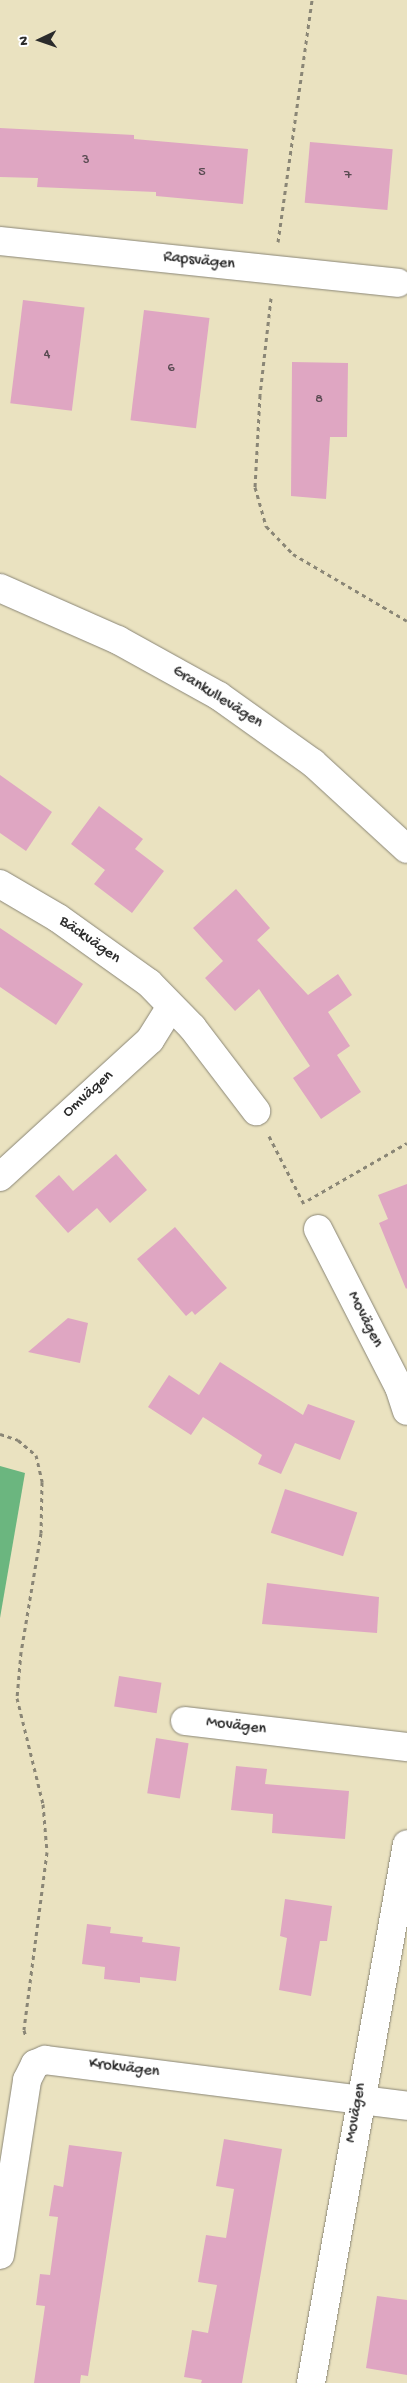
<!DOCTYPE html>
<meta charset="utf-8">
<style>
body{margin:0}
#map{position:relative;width:407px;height:2383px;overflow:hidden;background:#eae2c0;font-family:"Gochi Hand",sans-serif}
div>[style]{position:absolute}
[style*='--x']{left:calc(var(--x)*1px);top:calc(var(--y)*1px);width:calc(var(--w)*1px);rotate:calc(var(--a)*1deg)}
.forest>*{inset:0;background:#6bb67f}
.building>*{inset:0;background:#dfa6c2;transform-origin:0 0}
.path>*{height:3px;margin-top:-1.5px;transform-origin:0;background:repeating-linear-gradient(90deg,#8a8676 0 4px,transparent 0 8px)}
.roads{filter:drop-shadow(0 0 1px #8a8676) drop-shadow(0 0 1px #8a8676)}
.minor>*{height:28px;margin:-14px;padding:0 14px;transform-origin:14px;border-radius:14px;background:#fff}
.tertiary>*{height:28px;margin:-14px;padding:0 14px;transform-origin:14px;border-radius:14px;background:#fff}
span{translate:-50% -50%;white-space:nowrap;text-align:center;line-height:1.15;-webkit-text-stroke:4.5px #fff;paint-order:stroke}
.number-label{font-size:14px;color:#584a51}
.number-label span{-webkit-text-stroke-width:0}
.street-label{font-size:16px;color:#2b2b2b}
.north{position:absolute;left:15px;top:15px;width:50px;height:50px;-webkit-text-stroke:4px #fff;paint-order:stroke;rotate:267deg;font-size:14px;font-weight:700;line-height:20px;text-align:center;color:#2b2b2b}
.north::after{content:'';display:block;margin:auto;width:18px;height:22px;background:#2b2b2b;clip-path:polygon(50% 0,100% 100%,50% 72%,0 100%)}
</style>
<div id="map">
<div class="forest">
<div style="clip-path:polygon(0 1466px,25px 1473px,0 1618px)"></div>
</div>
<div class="building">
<div style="clip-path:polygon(0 128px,134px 135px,134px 139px,248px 149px,243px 204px,156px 196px,156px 192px,37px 187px,38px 178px,0 177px)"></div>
<div style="left:310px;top:142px;width:83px;height:61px;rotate:5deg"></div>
<div style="left:23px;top:300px;width:62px;height:104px;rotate:7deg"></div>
<div style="left:144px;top:310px;width:66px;height:111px;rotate:7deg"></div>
<div style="clip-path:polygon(292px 362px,348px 363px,347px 437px,330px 437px,326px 499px,291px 496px)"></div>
<div style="clip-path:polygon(0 775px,52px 812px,26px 851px,0 833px)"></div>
<div style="clip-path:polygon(99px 806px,143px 839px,135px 849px,164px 871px,132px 913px,94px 884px,105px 870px,71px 844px)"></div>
<div style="clip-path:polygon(236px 889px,270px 928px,257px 940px,308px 995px,338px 974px,352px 995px,328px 1012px,350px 1046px,337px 1055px,361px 1092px,321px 1119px,293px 1078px,310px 1066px,259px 989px,235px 1011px,205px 978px,223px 961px,193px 928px)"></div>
<div style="clip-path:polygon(0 928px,83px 984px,56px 1025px,0 987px)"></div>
<div style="clip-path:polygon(116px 1154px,147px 1190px,110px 1223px,97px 1208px,68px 1233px,35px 1196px,59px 1175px,73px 1191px)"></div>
<div style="clip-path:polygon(407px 1184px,407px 1288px,406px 1289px,379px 1223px,388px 1219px,378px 1195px)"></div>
<div style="clip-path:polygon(175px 1227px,227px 1288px,195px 1315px,192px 1311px,186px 1316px,137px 1259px)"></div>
<div style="clip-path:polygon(68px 1318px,88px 1323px,80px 1363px,28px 1352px)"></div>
<div style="clip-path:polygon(220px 1362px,303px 1415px,308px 1404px,355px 1421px,340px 1460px,295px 1443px,281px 1474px,258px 1464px,262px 1455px,203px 1417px,191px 1435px,148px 1407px,169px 1375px,199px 1395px)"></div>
<div style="left:285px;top:1489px;width:76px;height:46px;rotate:18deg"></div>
<div style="clip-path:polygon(267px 1583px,379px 1597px,377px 1633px,262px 1624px)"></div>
<div style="left:119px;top:1676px;width:43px;height:31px;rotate:9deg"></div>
<div style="left:156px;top:1738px;width:33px;height:56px;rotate:9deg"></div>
<div style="clip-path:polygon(236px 1766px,267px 1769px,265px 1784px,349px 1791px,345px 1839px,272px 1833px,273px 1814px,231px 1810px)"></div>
<div style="clip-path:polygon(285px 1899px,332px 1906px,327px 1941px,320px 1941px,311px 1996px,279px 1990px,287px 1938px,280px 1936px)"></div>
<div style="clip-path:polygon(87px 1924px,111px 1927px,110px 1933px,143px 1937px,142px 1942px,180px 1947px,176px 1981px,140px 1977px,140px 1983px,104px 1979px,105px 1967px,82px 1964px)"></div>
<div style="clip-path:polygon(224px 2139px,282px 2149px,242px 2383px,201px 2383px,202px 2380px,184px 2377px,192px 2330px,208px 2333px,217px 2285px,198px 2282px,206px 2235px,226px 2238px,234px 2189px,216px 2186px)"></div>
<div style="clip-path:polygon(69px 2145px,122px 2152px,115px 2198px,88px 2376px,81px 2375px,80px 2383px,34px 2383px,45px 2306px,36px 2305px,40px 2274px,50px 2275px,58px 2217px,49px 2216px,54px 2185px,63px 2187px)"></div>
<div style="clip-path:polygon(377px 2296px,407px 2300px,407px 2375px,366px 2368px)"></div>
</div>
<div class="path">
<div style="--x:278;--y:242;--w:244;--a:-82"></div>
<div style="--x:271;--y:298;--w:98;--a:96.5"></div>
<div style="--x:260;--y:395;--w:92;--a:93.1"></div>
<div style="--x:255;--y:487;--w:41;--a:74.2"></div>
<div style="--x:266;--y:526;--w:39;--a:46"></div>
<div style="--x:293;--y:554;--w:132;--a:30.4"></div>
<div style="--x:269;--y:1136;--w:76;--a:62.8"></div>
<div style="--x:308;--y:1200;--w:114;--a:-29.9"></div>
<div style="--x:0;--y:1434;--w:19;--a:18"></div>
<div style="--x:18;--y:1440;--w:23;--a:40"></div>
<div style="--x:36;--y:1455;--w:28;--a:77"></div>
<div style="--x:42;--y:1482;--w:51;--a:91.1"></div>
<div style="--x:41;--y:1533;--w:121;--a:99.5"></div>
<div style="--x:21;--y:1652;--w:46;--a:95"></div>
<div style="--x:17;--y:1698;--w:109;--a:76.2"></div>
<div style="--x:43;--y:1804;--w:48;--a:85.2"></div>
<div style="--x:47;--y:1852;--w:179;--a:97.4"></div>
<div style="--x:24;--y:2030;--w:7;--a:74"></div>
</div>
<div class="roads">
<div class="minor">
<div style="--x:0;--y:241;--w:400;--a:6"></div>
<div style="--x:0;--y:884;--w:67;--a:30.4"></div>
<div style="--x:58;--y:918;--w:112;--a:35.5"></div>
<div style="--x:149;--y:983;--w:62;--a:45.7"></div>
<div style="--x:192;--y:1027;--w:106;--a:52.7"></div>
<div style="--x:0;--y:1177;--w:203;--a:-42.4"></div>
<div style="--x:150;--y:1040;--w:39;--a:-58"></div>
<div style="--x:318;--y:1229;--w:178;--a:62.9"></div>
<div style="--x:399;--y:1387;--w:25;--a:72"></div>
<div style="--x:185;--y:1721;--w:224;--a:6.7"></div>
<div style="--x:0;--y:2255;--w:177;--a:-81.2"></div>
<div style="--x:27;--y:2080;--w:18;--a:-63"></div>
<div style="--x:35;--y:2064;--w:11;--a:-22"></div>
<div style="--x:45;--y:2060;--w:365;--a:7.2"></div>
<div style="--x:311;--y:2383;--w:547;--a:-79.9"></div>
</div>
<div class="tertiary">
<div style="--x:0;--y:588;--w:129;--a:23.8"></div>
<div style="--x:118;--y:640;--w:115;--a:29"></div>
<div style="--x:219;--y:696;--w:115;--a:35.5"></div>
<div style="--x:313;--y:763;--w:127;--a:42.5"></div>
</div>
</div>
<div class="number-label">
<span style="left:86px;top:161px">3</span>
<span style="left:202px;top:173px">5</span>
<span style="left:348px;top:176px">7</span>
<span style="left:47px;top:355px">4</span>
<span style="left:171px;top:369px">6</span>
<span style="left:319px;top:400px">8</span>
</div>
<div class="street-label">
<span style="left:199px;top:262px;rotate:6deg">Rapsvägen</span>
<span style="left:217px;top:698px;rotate:32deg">Grankullevägen</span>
<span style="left:89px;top:941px;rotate:35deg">Bäckvägen</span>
<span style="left:89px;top:1095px;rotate:-42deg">Omvägen</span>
<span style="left:364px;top:1320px;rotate:63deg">Movägen</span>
<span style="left:236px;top:1727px;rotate:7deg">Movägen</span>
<span style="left:124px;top:2069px;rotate:7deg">Krokvägen</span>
<span style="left:357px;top:2113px;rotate:-80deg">Movägen</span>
</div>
<div class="north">N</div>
</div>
